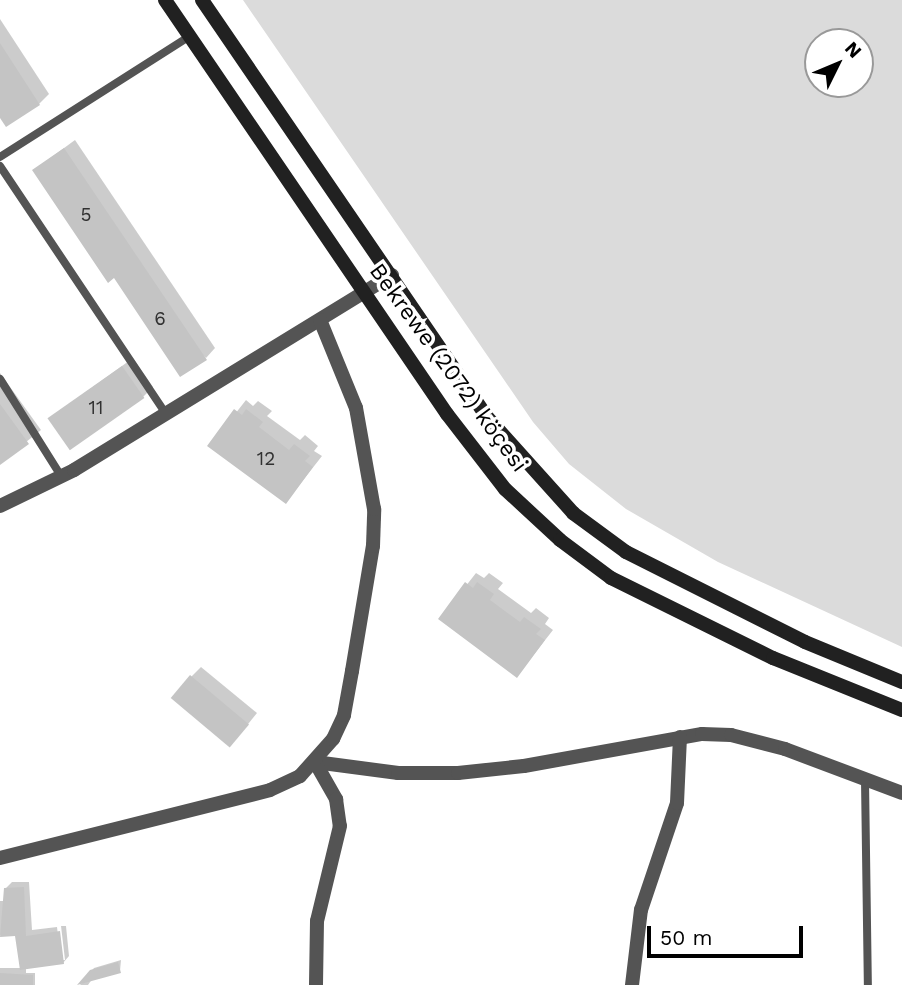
<!DOCTYPE html>
<meta charset="utf-8">
<style>
body{margin:0}
#map{position:relative;width:902px;height:985px;overflow:hidden;background:#fff;font-family:"Work Sans",sans-serif}
div>[style]{position:absolute}
[style*='--x']{left:calc(var(--x)*1px);top:calc(var(--y)*1px);width:calc(var(--w)*1px);rotate:calc(var(--a)*1deg)}
.green>*{inset:0;background:#dbdbdb}
.shadow>*{inset:0;background:#0003}
.building>*{inset:0;background:#c4c4c4;transform-origin:0 0}
.service>*{height:8px;margin:-4px;padding:0 4px;transform-origin:4px;border-radius:4px;background:#545454}
.minor>*{height:14px;margin:-7px;padding:0 7px;transform-origin:7px;border-radius:7px;background:#545454}
.secondary>*{height:14px;margin:-7px;padding:0 7px;transform-origin:7px;border-radius:7px;background:#212121}
span{translate:-50% -50%;white-space:nowrap;text-align:center;line-height:1.15;-webkit-text-stroke:7px #fff;paint-order:stroke}
.number-label{font-size:19px;color:#313131}
.number-label span{-webkit-text-stroke-width:0}
.street-label{font-size:23px;color:#000}
.north{position:absolute;left:804px;top:28px;width:70px;height:70px;box-sizing:border-box;background:#fff;border:2px solid #999;border-radius:50%;rotate:47deg;font-size:19px;font-weight:700;line-height:28px;text-align:center;color:#000}
.north::after{content:'';display:block;margin:auto;width:24px;height:32px;background:#000;clip-path:polygon(50% 0,100% 100%,50% 72%,0 100%)}
.scale{position:absolute;left:647px;top:926px;width:156px;height:32px;box-sizing:border-box;border:4px solid #000;border-top:0;padding-left:9px;font-size:21px;line-height:24px;white-space:nowrap;color:#000;-webkit-text-stroke:5px #fff;paint-order:stroke}
</style>
<div id="map">
<div class="green">
<div style="clip-path:polygon(evenodd,243px 0,902px 0,902px 647px,718px 562px,626px 509px,569px 464px,533px 422px,243px 0,818px 42px,860px 42px,860px 84px,818px 84px,818px 42px)"></div>
</div>
<div class="shadow">
<div style="clip-path:polygon(0 19px,49px 94px,39px 104px,0 115px)"></div>
<div style="clip-path:polygon(75px 140px,215px 348px,206px 358px,114px 276px,34px 170px)"></div>
<div style="clip-path:polygon(133px 358px,153px 387px,143px 397px,50px 418px)"></div>
<div style="clip-path:polygon(0 373px,41px 430px,0 463px)"></div>
<div style="clip-path:polygon(246px 400px,253px 406px,258px 401px,272px 411px,267px 416px,300px 440px,305px 435px,318px 446px,314px 451px,322px 456px,286px 502px,210px 446px)"></div>
<div style="clip-path:polygon(476px 573px,484px 578px,489px 573px,503px 583px,498px 589px,531px 613px,536px 608px,549px 618px,545px 624px,553px 630px,517px 676px,440px 619px)"></div>
<div style="clip-path:polygon(201px 667px,257px 713px,240px 734px,191px 677px)"></div>
<div style="clip-path:polygon(12px 882px,29px 882px,32px 930px,57px 927px,61px 960px,65px 960px,61px 926px,66px 926px,69px 956px,63px 963px,26px 967px,26px 973px,35px 973px,35px 985px,0 985px,0 968px,21px 968px,17px 934px,0 935px,0 901px,6px 901px,5px 889px)"></div>
<div style="clip-path:polygon(121px 960px,120px 971px,95px 975px,88px 985px,80px 985px,94px 968px)"></div>
</div>
<div class="building">
<div style="clip-path:polygon(0 43px,40px 105px,6px 127px,0 118px)"></div>
<div style="clip-path:polygon(64px 148px,207px 360px,180px 377px,114px 278px,108px 283px,32px 170px)"></div>
<div style="left:122px;top:366px;width:39px;height:91px;rotate:55deg"></div>
<div style="clip-path:polygon(0 404px,29px 444px,0 465px)"></div>
<div style="clip-path:polygon(234px 409px,242px 415px,246px 409px,263px 422px,259px 427px,289px 450px,294px 444px,310px 456px,305px 461px,313px 467px,286px 504px,207px 446px)"></div>
<div style="clip-path:polygon(465px 582px,473px 588px,477px 582px,494px 594px,490px 600px,520px 622px,524px 617px,541px 629px,536px 634px,545px 640px,517px 678px,438px 619px)"></div>
<div style="left:190px;top:675px;width:77px;height:30px;rotate:40deg"></div>
<div style="clip-path:polygon(24px 887px,26px 936px,60px 931px,64px 964px,20px 970px,15px 936px,0 937px,4px 888px)"></div>
<div style="clip-path:polygon(118px 962px,121px 973px,77px 985px,90px 970px)"></div>
<div style="clip-path:polygon(0 973px,33px 975px,33px 985px,0 985px)"></div>
</div>
<div class="service">
<div style="--x:0;--y:157;--w:225;--a:-32.5"></div>
<div style="--x:0;--y:166;--w:298;--a:56.2"></div>
<div style="--x:0;--y:379;--w:115;--a:57.8"></div>
<div style="--x:865;--y:780;--w:205;--a:89.2"></div>
</div>
<div class="minor">
<div style="--x:0;--y:506;--w:82;--a:-25.9"></div>
<div style="--x:74;--y:470;--w:373;--a:-31.5"></div>
<div style="--x:315;--y:762;--w:84;--a:7.5"></div>
<div style="--x:398;--y:773;--w:60;--a:0"></div>
<div style="--x:458;--y:773;--w:66;--a:-6.1"></div>
<div style="--x:524;--y:766;--w:181;--a:-10.2"></div>
<div style="--x:702;--y:734;--w:29;--a:2"></div>
<div style="--x:731;--y:735;--w:56;--a:14.5"></div>
<div style="--x:785;--y:749;--w:125;--a:20.6"></div>
<div style="--x:315;--y:762;--w:43;--a:60.4"></div>
<div style="--x:336;--y:799;--w:27;--a:82"></div>
<div style="--x:340;--y:826;--w:98;--a:103.6"></div>
<div style="--x:317;--y:921;--w:64;--a:90.9"></div>
<div style="--x:0;--y:858;--w:278;--a:-14.1"></div>
<div style="--x:270;--y:790;--w:33;--a:-25"></div>
<div style="--x:300;--y:776;--w:50;--a:-48.3"></div>
<div style="--x:333;--y:739;--w:26;--a:-65"></div>
<div style="--x:344;--y:715;--w:45;--a:-79.7"></div>
<div style="--x:352;--y:671;--w:127;--a:-80.5"></div>
<div style="--x:373;--y:546;--w:37;--a:-88"></div>
<div style="--x:374;--y:509;--w:103;--a:-100.1"></div>
<div style="--x:356;--y:408;--w:95;--a:-112.2"></div>
<div style="--x:632;--y:985;--w:76;--a:-83.2"></div>
<div style="--x:641;--y:910;--w:113;--a:-71.4"></div>
<div style="--x:677;--y:803;--w:66;--a:-87.4"></div>
</div>
<div class="secondary">
<div style="--x:165;--y:0;--w:501;--a:55.74"></div>
<div style="--x:447;--y:414;--w:95;--a:52.3"></div>
<div style="--x:505;--y:489;--w:75;--a:42.8"></div>
<div style="--x:560;--y:540;--w:64;--a:36.7"></div>
<div style="--x:611;--y:578;--w:181;--a:26.3"></div>
<div style="--x:773;--y:658;--w:139;--a:22"></div>
<div style="--x:202;--y:0;--w:505;--a:55.65"></div>
<div style="--x:487;--y:417;--w:129;--a:48.1"></div>
<div style="--x:573;--y:513;--w:66;--a:36.3"></div>
<div style="--x:626;--y:552;--w:200;--a:26.7"></div>
<div style="--x:805;--y:642;--w:105;--a:22.4"></div>
</div>
<div class="number-label">
<span style="left:86px;top:215px">5</span>
<span style="left:160px;top:319px">6</span>
<span style="left:96px;top:408px">11</span>
<span style="left:266px;top:459px">12</span>
</div>
<div class="street-label">
<span style="left:448px;top:368px;rotate:54deg">Bekrewe (2072) köçesi</span>
</div>
<div class="north">N</div>
<div class="scale">50 m</div>
</div>
